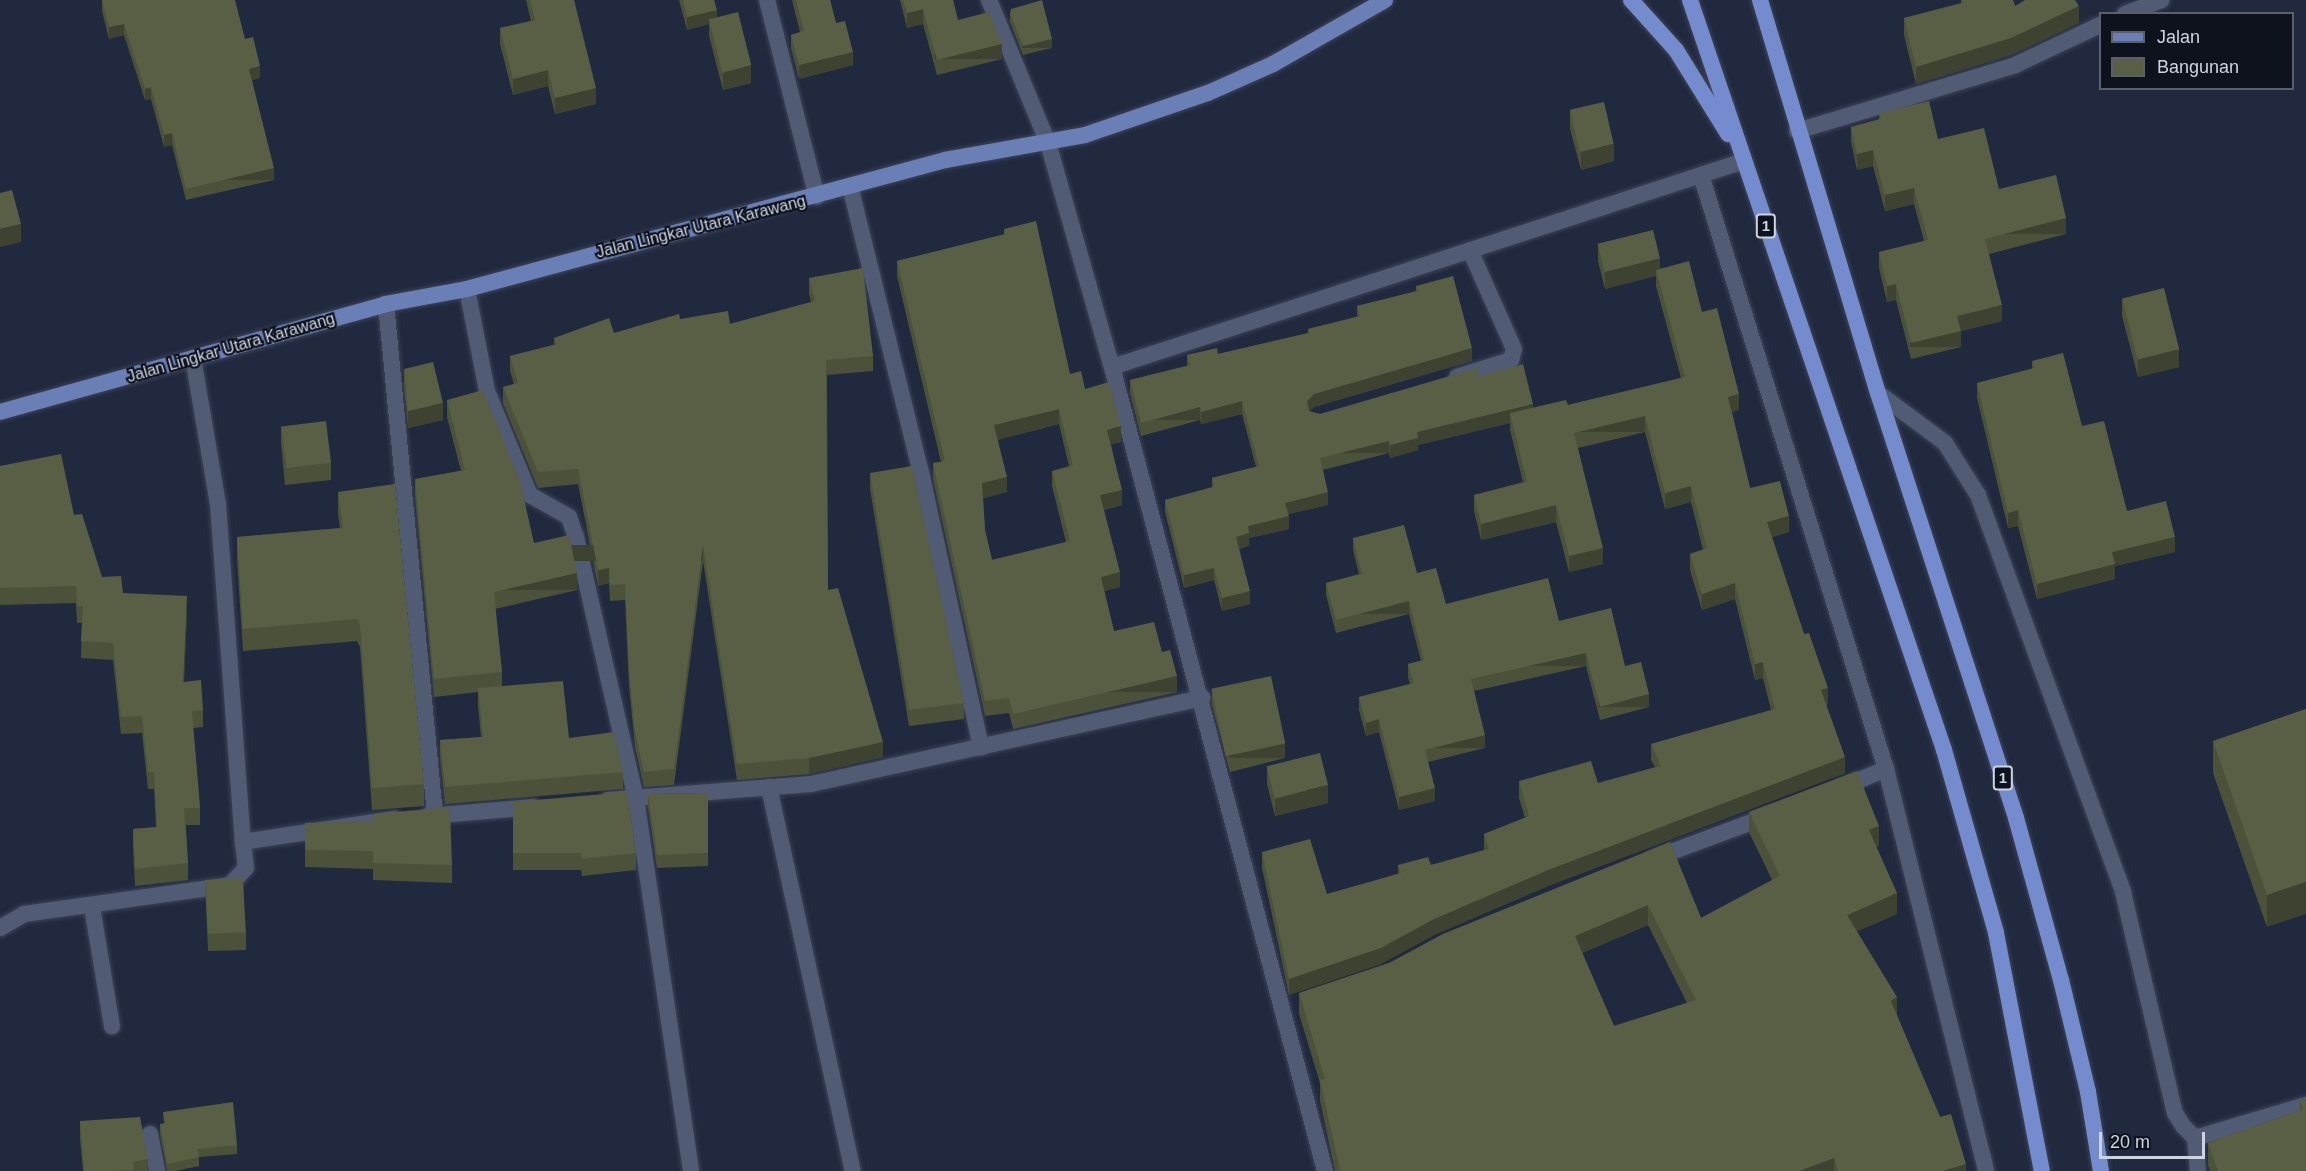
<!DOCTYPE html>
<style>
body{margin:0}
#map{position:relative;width:2306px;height:1171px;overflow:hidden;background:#21293f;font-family:Arial,sans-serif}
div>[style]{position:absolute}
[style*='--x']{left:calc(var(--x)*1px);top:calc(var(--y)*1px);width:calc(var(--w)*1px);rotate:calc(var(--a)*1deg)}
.roads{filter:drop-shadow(0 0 2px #3d4356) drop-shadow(0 0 2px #3d4356)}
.minor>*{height:16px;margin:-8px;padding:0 8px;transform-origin:8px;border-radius:8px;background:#515b74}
.primary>*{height:16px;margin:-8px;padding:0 8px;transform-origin:8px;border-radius:8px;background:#6b7fb7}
.trunk>*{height:16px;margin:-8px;padding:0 8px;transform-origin:8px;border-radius:8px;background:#748bce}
.wall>*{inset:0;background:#4c523a}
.shaded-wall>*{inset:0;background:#3e4230;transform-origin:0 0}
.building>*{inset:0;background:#585f44;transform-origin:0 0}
span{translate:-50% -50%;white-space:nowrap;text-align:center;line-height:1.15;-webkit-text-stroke:4.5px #0e121c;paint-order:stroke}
.shield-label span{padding:2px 4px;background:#0e121c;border:2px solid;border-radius:4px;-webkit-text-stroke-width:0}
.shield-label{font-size:15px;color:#cdd3e2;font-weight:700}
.street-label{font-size:16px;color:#cdd3e2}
.legend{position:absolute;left:2099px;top:12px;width:195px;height:78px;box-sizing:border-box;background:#0e121c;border:2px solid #5a5f6b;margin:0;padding:8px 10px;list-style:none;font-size:18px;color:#cdd3e2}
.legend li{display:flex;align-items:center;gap:12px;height:30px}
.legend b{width:30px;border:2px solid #5a5f6b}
.scale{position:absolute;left:2099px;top:1132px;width:106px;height:27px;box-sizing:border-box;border:3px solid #cdd3e2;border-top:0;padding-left:8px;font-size:18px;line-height:21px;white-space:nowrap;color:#cdd3e2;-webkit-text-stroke:4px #0e121c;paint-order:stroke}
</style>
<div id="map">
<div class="roads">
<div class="minor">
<div style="--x:767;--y:0;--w:203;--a:75.8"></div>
<div style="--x:989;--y:0;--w:155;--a:67.6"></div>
<div style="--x:1048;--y:143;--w:233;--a:74.1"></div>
<div style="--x:1112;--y:367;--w:832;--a:75.16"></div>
<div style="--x:2125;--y:14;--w:39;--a:-21"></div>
<div style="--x:1797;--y:131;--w:228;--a:-16.8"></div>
<div style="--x:2015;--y:65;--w:94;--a:-25.2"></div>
<div style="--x:1701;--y:175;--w:622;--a:72.7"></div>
<div style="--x:1886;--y:769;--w:414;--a:76"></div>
<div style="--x:850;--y:186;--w:295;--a:76.1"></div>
<div style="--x:921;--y:472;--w:282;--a:77.7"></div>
<div style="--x:467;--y:289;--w:104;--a:78.9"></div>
<div style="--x:487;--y:391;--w:113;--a:67.5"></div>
<div style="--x:530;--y:495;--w:45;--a:29.4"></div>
<div style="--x:569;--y:517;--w:21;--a:71"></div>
<div style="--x:576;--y:537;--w:268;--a:77.1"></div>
<div style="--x:636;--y:798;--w:377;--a:81.6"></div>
<div style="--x:386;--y:304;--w:513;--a:84.52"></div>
<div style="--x:193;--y:358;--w:148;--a:80.3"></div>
<div style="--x:218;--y:504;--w:339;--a:85.8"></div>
<div style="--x:1112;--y:367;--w:665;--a:-18.05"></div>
<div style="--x:1457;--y:377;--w:57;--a:-17.5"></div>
<div style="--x:1511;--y:360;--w:11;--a:-75"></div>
<div style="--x:1514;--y:349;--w:108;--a:-114"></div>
<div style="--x:1878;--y:393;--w:84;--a:36.7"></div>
<div style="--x:1945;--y:443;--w:62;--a:57.6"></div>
<div style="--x:1978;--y:495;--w:423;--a:69.9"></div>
<div style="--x:2123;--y:892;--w:227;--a:76.8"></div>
<div style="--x:2175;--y:1113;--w:15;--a:58"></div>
<div style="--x:2183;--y:1126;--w:17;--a:45"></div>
<div style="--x:2195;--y:1138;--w:116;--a:-16.6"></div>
<div style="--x:769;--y:787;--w:393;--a:77.7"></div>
<div style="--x:1840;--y:788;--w:50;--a:-22.4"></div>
<div style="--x:608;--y:800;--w:204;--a:-4.5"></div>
<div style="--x:811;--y:784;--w:401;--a:-12.4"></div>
<div style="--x:428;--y:816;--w:106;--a:-4.9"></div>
<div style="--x:1655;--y:858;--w:121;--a:-20.4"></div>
<div style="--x:92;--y:907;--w:121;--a:80.5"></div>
<div style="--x:0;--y:928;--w:28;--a:-30"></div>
<div style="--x:24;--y:914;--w:208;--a:-8"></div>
<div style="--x:230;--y:885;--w:23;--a:-47"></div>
<div style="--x:246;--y:868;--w:26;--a:-97"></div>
<div style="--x:243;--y:842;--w:153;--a:-8.7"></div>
<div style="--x:150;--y:1134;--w:38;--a:79"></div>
<div style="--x:2195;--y:1138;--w:33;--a:85"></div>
</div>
<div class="primary">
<div style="--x:0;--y:412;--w:401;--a:-15.6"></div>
<div style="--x:386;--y:304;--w:82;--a:-10.5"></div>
<div style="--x:467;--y:289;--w:495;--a:-15.1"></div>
<div style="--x:945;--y:160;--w:142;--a:-10.1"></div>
<div style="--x:1085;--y:135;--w:130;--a:-18.9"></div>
<div style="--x:1208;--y:93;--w:71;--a:-24"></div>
<div style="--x:1273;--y:64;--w:129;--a:-29.7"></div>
</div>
<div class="trunk">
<div style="--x:1631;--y:0;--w:67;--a:48"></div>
<div style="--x:1676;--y:50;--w:99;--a:58.2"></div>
<div style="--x:1690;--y:0;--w:792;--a:71.29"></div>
<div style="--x:1944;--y:750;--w:190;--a:74.1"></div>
<div style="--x:1996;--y:933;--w:242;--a:79.1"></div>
<div style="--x:1760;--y:0;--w:410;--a:73.3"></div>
<div style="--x:1878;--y:393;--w:447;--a:72"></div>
<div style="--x:2016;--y:818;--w:168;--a:74.5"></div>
<div style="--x:2061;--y:980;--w:115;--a:76.4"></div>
<div style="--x:2088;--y:1092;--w:80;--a:80.7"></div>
</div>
</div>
<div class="wall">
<div style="clip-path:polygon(102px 0,245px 39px,260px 78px,252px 80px,274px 180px,186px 200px,172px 145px,164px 147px,151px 99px,145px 100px,124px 35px,109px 39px,102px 11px)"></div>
<div style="clip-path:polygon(526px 0,574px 0,596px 104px,555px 114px,548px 86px,513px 95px,500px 44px,500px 28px,531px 21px)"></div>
<div style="clip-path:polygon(679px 0,714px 0,717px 17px,751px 83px,723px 90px,709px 36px,709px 24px,687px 30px)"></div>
<div style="clip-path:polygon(792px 0,830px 0,836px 23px,853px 65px,799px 79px,791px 48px,791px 35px,800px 32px)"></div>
<div style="clip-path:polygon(900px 0,953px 0,958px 20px,1002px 59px,937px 75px,923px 24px,907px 28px)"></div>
<div style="clip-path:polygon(1961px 0,2013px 0,2015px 6px,2079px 23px,2011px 55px,1916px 84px,1904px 35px,1904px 18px,1961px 3px)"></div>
<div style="clip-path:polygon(1010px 13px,1052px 48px,1023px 55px,1010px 22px)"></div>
<div style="clip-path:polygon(1570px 111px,1614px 161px,1581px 170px,1570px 129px)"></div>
<div style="clip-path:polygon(1879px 113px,1938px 139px,1999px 189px,2066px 234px,1989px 254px,2002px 321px,1961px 331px,1961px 347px,1911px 359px,1896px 300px,1887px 302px,1879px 268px,1879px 252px,1924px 241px,1914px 204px,1885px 211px,1873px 166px,1857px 170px,1851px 142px,1851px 127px,1879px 119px)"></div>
<div style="clip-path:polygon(evenodd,1004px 229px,1070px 374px,1085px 389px,1121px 442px,1111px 444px,1122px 505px,1104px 510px,1120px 587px,1104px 591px,1114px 631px,1162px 652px,1177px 692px,1013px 729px,1009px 713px,985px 716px,933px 479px,933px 463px,941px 462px,897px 276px,897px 261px,1004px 235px,1004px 229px,1059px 424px,1069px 466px,1052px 471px,1052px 486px,1066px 542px,992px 560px,985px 530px,983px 498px,1007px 492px,997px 440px,1059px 424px)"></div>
<div style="clip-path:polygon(1598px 244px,1660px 269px,1702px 312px,1739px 410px,1732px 412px,1750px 488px,1789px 532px,1772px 537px,1804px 634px,1828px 704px,1826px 705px,1845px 773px,1548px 886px,1434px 935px,1381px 964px,1289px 995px,1262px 868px,1262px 852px,1327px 894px,1398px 874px,1398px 865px,1431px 865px,1484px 850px,1484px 834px,1525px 818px,1519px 798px,1519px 781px,1598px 783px,1655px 767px,1651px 760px,1651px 744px,1771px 710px,1763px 678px,1755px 680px,1735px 599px,1702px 610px,1690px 570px,1690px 554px,1703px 550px,1691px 502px,1665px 509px,1645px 432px,1578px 448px,1603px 564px,1569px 572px,1556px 522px,1481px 540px,1474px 511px,1474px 495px,1523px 482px,1510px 430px,1510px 423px,1418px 445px,1418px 450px,1390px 458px,1389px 453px,1323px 470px,1328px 505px,1288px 514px,1289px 529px,1249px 538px,1249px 546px,1239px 549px,1250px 604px,1222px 611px,1214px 580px,1184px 588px,1165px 512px,1165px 500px,1212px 487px,1212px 478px,1256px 467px,1242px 414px,1201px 424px,1200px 420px,1141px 436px,1130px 393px,1130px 380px,1187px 366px,1187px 355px,1218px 354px,1308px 333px,1308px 329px,1357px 317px,1357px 306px,1416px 291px,1416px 286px,1472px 361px,1314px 407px,1309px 412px,1320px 414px,1479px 376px,1533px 408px,1568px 405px,1681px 378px,1656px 286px,1656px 276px,1605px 289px,1598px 261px)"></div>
<div style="clip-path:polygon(809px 278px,873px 356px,873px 371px,827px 375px,828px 590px,883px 757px,809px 774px,737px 780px,703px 561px,674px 785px,644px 787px,635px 747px,629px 686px,625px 600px,610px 601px,609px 583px,598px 586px,578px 484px,538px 488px,503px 403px,503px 387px,514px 384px,510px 371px,510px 356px,554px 345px,554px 338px,614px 333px,680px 319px,730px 324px,811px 302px,809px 293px)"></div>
<div style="clip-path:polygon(2122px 299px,2179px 367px,2138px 377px,2122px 316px)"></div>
<div style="clip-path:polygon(2032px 361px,2082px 426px,2127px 511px,2175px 552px,2115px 566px,2115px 579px,2037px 599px,2018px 526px,2008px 528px,1977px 398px,1977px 383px,2032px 369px)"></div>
<div style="clip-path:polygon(404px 369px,443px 420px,408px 428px,404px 387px)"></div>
<div style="clip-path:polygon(447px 400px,534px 543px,577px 590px,495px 609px,502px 672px,502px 686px,569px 738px,623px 772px,623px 789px,445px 804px,440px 758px,440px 740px,481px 737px,478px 706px,478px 692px,434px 697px,415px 496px,415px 479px,461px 471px,447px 417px)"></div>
<div style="clip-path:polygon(281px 426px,331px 463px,331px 480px,285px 485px,281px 443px)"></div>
<div style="clip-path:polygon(0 466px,74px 515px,102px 577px,123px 593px,187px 613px,184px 682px,203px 710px,203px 727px,193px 728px,200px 808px,200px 825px,186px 825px,188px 863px,188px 880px,135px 886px,133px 846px,133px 829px,156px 827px,154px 789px,148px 789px,142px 733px,121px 734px,113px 660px,81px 658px,82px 623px,77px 623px,76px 603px,0 605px)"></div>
<div style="clip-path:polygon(870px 473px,964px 703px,964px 719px,909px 726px,870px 489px)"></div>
<div style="clip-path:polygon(338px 492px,424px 784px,424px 806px,372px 810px,360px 647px,357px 641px,243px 651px,237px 559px,237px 537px,340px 528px,338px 514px)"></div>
<div style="clip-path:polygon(1353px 538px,1417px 573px,1446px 604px,1559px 621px,1625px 666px,1649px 707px,1600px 720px,1586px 666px,1474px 691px,1485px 748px,1428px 762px,1435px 801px,1399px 810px,1379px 732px,1366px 736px,1359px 710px,1359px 697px,1410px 684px,1408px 677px,1408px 664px,1421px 661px,1409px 614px,1336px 633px,1326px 595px,1326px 583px,1359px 574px,1353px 550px)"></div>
<div style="clip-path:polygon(1212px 691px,1285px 758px,1230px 772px,1212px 705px)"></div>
<div style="clip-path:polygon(2306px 709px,2267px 927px,2213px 773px,2213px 741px)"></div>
<div style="clip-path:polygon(1267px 766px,1328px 803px,1275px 816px,1267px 784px)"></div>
<div style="clip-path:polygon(708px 793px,708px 866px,657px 868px,648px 808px,648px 794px)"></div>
<div style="clip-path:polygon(513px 802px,636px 853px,636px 870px,582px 876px,581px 870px,513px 870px)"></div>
<div style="clip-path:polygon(evenodd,1749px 812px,1879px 846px,1876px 847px,1897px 914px,1857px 931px,1897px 1016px,1940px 1117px,1966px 1171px,1335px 1171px,1320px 1101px,1320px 1083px,1299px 1014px,1299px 993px,1389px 963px,1670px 842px,1701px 918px,1772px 880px,1749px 832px,1749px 812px,1648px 925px,1687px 1003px,1614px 1026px,1582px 953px,1648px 925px)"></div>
<div style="clip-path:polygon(305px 823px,452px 865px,452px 883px,373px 880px,373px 869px,305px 867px)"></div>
<div style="clip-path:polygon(205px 882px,246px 932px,246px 950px,208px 951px)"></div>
<div style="clip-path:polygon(2306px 1099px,2306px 1171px,2210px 1171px,2208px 1165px,2208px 1143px,2300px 1110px,2300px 1101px)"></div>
<div style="clip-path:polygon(163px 1112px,237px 1145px,237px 1154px,199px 1157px,199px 1166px,175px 1171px,167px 1171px,160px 1133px,160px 1124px,164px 1124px)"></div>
<div style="clip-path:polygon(80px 1121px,148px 1159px,148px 1171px,83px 1171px,80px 1139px)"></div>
</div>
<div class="shaded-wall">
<div style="clip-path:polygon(2079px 6px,2079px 23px,2011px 55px,1916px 84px,1916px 67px)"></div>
<div style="clip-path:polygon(923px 9px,923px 24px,907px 28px,907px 13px)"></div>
<div style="clip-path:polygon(717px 10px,717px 22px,709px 18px,709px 24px,687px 30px,687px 17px)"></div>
<div style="clip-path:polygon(124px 24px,124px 35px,109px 39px,109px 27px)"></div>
<div style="left:1052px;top:39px;width:9px;height:30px;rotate:90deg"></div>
<div style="left:1002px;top:44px;width:15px;height:67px;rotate:90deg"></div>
<div style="clip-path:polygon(853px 52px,853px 65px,799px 79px,799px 65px)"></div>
<div style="clip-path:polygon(751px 65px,751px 83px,723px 90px,723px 73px)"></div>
<div style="clip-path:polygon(260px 66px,260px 78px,249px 81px,249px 69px)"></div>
<div style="clip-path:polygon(548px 70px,548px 86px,513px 95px,513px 79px)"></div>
<div style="clip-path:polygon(151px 87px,151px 99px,145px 100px,145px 89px)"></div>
<div style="clip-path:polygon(596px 88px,596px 104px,555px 114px,555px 98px)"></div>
<div style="clip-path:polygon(172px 133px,172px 145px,164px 147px,164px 135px)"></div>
<div style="clip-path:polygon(1614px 144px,1614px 161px,1581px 170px,1581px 152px)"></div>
<div style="clip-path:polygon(1873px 150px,1873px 166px,1857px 170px,1857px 154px)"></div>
<div style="left:274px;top:168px;width:12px;height:90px;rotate:90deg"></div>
<div style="clip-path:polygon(1914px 188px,1914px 204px,1885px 211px,1885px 195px)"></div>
<div style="left:2066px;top:218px;width:16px;height:84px;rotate:90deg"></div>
<div style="clip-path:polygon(21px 224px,21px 242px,0 247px,0 229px)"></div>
<div style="clip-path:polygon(1660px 258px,1660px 275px,1656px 270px,1656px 276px,1605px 289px,1605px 271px)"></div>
<div style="clip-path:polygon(1896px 284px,1896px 300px,1887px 302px,1887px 286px)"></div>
<div style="clip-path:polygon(2002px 305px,2002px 321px,1957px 332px,1957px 316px)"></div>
<div style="left:1961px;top:331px;width:16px;height:51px;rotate:90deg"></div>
<div style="clip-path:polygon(1472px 348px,1472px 361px,1314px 407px,1307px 414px,1307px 401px,1314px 394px)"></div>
<div style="clip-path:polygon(2179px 349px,2179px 367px,2138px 377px,2138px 359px)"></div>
<div style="clip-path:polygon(1739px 394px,1739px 410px,1728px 413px,1728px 397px)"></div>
<div style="clip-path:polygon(1242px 401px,1242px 414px,1201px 424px,1201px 412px)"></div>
<div style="clip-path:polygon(443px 403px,443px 420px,408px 428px,408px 411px)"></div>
<div style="clip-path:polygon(1533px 404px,1533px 417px,1510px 413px,1510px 423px,1418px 445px,1418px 450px,1390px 458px,1390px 445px,1417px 432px)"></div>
<div style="left:1200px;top:407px;width:13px;height:61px;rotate:90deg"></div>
<div style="clip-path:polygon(1059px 409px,1059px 424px,994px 441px,994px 425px)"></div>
<div style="left:1645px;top:416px;width:16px;height:73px;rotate:90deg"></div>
<div style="clip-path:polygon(1121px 426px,1121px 442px,1107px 445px,1107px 430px)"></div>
<div style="left:1389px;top:441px;width:12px;height:71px;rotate:90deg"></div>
<div style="clip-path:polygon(1007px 477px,1007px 492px,982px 499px,982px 483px)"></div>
<div style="clip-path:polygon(1691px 486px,1691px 502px,1665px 509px,1665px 493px)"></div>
<div style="clip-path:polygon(1122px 490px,1122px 505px,1100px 511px,1100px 495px)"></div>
<div style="clip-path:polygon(1328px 492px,1328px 505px,1285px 515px,1285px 503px)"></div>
<div style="clip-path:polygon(1556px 505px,1556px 522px,1481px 540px,1481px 524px)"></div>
<div style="clip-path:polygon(2018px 510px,2018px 526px,2008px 528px,2008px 513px)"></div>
<div style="clip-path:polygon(1289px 516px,1289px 529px,1249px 538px,1249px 546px,1236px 549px,1236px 537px,1248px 526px)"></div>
<div style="clip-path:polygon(1789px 516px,1789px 532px,1767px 538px,1767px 522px)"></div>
<div style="clip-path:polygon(2175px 537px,2175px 552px,2115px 566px,2115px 579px,2037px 599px,2037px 584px,2112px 552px)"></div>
<div style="left:703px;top:545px;width:16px;height:226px;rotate:90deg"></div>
<div style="clip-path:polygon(1603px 548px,1603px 564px,1569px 572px,1569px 556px)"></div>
<div style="clip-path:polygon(609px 568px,609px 583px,598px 586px,598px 570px)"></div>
<div style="clip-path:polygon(1214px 568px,1214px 580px,1184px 588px,1184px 575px)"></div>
<div style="clip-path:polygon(1120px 572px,1120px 587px,1101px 592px,1101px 577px)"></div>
<div style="left:577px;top:573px;width:17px;height:85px;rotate:90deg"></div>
<div style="clip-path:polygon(1735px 583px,1735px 599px,1702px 610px,1702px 594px)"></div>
<div style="clip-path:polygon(1250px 591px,1250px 604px,1222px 611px,1222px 598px)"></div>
<div style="clip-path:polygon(187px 596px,187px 613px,183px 699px,183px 682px)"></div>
<div style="left:1409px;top:601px;width:13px;height:75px;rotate:90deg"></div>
<div style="left:1586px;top:653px;width:13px;height:118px;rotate:90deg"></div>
<div style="clip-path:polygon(1763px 662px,1763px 678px,1755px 680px,1755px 664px)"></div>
<div style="left:1177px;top:676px;width:16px;height:168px;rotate:90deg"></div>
<div style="clip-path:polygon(1828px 688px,1828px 704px,1821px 706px,1821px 690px)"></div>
<div style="left:1649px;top:694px;width:13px;height:51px;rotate:90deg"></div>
<div style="clip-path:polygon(1379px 719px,1379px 732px,1366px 736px,1366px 723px)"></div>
<div style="left:1485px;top:735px;width:13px;height:62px;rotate:90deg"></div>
<div style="clip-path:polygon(883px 742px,883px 757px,809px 774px,809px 758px)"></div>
<div style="left:1285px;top:744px;width:14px;height:57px;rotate:90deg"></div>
<div style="clip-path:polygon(1845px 757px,1845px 773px,1548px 886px,1434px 935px,1381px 964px,1289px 995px,1289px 979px,1434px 919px,1548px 870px)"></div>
<div style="clip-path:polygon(1328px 785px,1328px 803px,1275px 816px,1275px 799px)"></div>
<div style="clip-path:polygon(1435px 788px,1435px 801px,1399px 810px,1399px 797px)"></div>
<div style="clip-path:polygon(1879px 826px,1879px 846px,1869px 850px,1869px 830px)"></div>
<div style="clip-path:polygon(2306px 882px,2306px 914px,2267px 927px,2267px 895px)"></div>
<div style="clip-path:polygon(1897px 893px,1897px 914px,1847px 936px,1847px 915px)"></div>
<div style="clip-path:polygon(1648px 905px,1648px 925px,1575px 956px,1575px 936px)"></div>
<div style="clip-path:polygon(1897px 997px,1897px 1018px,1891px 1001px)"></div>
<div style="clip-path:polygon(1834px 1158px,1834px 1171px,1799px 1171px)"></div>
<div style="clip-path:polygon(1966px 1164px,1966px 1171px,1942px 1171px)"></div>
</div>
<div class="building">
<div style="clip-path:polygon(102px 0,235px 0,245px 39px,253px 37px,260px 66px,249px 69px,274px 168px,186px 189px,172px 133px,164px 135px,151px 87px,145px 89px,124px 24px,109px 27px)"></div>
<div style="clip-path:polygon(530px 0,574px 0,596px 88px,555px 98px,548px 70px,513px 79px,500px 28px,535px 20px)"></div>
<div style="clip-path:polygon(683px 0,714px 0,717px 10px,687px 17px)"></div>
<div style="clip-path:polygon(796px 0,830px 0,836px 23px,845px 21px,853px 52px,799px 65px,791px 35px,804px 31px)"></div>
<div style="clip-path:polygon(903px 0,953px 0,958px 20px,989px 12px,1002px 44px,937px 60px,923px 9px,907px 13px)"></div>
<div style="clip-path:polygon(1042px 0,1052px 39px,1023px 46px,1010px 13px,1011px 9px)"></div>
<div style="clip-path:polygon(1962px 0,2013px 0,2015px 6px,2025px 0,2075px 0,2079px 6px,2011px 38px,1916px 67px,1904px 18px,1963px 3px)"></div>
<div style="left:738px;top:12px;width:55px;height:30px;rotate:76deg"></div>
<div style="clip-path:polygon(1929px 101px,1938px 139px,1984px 128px,1999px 189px,2056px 175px,2066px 218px,1985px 239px,2002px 305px,1957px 316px,1961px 331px,1911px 343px,1896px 284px,1887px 286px,1879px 252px,1928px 240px,1914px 188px,1885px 195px,1873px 150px,1857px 154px,1851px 127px,1881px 119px,1879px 113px)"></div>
<div style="left:1604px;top:102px;width:43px;height:35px;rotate:77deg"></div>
<div style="clip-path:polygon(12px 190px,21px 224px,0 229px,0 193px)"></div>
<div style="clip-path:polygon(evenodd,1036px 221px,1070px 374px,1081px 371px,1085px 389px,1109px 382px,1121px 426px,1107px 430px,1122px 490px,1100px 495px,1120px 572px,1101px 577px,1114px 631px,1154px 622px,1162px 652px,1170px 650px,1177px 676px,1013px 714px,1009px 698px,985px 701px,933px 463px,945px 461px,897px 261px,1005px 234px,1004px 229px,1036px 221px,1059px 409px,1073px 466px,1052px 471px,1070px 541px,992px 560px,985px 530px,982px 483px,1007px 477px,994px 425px,1059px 409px)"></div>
<div style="left:1653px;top:230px;width:29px;height:57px;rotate:76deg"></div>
<div style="clip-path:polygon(1689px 261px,1702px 312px,1717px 308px,1739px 394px,1728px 397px,1750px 488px,1780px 481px,1789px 516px,1767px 522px,1804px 634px,1809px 633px,1828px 688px,1821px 690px,1845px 757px,1548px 870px,1434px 919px,1381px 948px,1289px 979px,1262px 852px,1310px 839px,1327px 894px,1401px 873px,1398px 865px,1428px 857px,1431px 865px,1489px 849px,1484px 834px,1529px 816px,1519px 781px,1591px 761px,1598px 783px,1661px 766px,1651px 744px,1775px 709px,1763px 662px,1755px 664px,1735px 583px,1702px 594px,1690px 554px,1707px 548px,1691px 486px,1665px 493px,1645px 416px,1574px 433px,1603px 548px,1569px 556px,1556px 505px,1481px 524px,1474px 495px,1527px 482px,1510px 413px,1566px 400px,1568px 405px,1685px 377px,1656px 270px)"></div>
<div style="clip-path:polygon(863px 268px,873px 356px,826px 360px,828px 590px,838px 588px,883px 742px,809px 758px,737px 764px,703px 545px,674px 769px,644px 772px,635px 732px,629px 671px,625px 584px,610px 585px,609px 568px,598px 570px,578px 469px,538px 472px,503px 387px,518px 383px,510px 356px,557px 344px,554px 338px,609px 318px,614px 333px,679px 314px,680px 319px,728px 311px,730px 324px,815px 301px,809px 278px)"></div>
<div style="clip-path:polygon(1453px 276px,1472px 348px,1314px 394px,1307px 401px,1309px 411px,1320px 414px,1477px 368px,1479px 376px,1523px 364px,1533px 404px,1417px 432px,1418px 438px,1390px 445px,1389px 441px,1320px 458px,1328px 492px,1285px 503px,1289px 516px,1248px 526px,1249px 533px,1236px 537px,1250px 591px,1222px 598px,1214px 568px,1184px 575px,1165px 500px,1214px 487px,1212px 478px,1259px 466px,1242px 401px,1201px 412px,1200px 407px,1141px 423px,1130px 380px,1190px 365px,1187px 355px,1217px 348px,1218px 354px,1309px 333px,1308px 329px,1360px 316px,1357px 306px,1418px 291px,1416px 286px)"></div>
<div style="left:2164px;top:288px;width:63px;height:43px;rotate:76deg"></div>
<div style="clip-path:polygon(2063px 353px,2082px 426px,2104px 421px,2127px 511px,2166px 501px,2175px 537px,2112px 552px,2115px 564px,2037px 584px,2018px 510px,2008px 513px,1977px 383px,2034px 368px,2032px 361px)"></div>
<div style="clip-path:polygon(433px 362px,443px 403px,408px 411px,404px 369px)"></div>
<div style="clip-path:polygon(483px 390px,520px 481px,534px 543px,569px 535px,577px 573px,494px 592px,502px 672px,434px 679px,415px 479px,465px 470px,447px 400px)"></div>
<div style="left:326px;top:421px;width:42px;height:45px;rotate:83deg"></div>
<div style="clip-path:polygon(61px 454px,74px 515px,82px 514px,102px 577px,121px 576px,123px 593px,187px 596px,183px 682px,201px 680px,203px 710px,192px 711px,200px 808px,184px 808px,188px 863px,135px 869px,133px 829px,157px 827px,154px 772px,148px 772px,142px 716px,121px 717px,113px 643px,81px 641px,83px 606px,77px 606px,76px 586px,0 588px,0 466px)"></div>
<div style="clip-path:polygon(912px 466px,964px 703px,909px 710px,870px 473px)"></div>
<div style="clip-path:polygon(395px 484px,424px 784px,372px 788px,360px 625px,357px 619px,243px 629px,237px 537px,343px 528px,338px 492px)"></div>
<div style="clip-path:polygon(1404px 525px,1417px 573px,1436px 568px,1446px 604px,1548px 578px,1559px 621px,1611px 608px,1625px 666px,1641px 662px,1649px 694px,1600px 707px,1586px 653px,1471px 679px,1485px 735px,1425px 750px,1435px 788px,1399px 797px,1379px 719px,1366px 723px,1359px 697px,1414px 683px,1408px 664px,1424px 660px,1409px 601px,1336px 620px,1326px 583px,1362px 574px,1353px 538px)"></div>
<div style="left:1271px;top:676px;width:69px;height:61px;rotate:78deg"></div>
<div style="clip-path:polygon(563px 681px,569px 738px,614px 732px,623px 772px,445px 787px,440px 740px,483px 737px,478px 688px)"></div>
<div style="clip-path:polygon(2306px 709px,2306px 882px,2267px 895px,2213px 741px)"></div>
<div style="left:1320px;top:753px;width:33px;height:55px;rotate:76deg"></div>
<div style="clip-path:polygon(evenodd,1857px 771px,1879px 826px,1869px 830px,1897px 893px,1847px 915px,1897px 997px,1891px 1001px,1940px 1117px,1951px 1114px,1966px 1164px,1942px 1171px,1838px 1171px,1834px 1158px,1799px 1171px,1336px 1171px,1340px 1170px,1320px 1080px,1325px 1079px,1299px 993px,1389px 963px,1443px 934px,1670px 842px,1701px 918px,1780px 876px,1749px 812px,1857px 771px,1648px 905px,1696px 1000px,1614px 1026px,1575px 936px,1648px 905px)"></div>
<div style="clip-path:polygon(627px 792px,636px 853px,582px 859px,581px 853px,513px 853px,513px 802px)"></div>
<div style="clip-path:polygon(708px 793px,708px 853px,657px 855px,648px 794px)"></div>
<div style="clip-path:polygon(450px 807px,452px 865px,373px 863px,373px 851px,305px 850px,305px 823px,374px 821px,373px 814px)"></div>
<div style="left:243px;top:878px;width:54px;height:38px;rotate:87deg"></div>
<div style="clip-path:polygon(2306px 1099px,2306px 1171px,2218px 1171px,2208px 1143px,2303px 1109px,2300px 1101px)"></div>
<div style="clip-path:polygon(233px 1102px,237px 1145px,198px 1149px,199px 1157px,167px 1164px,160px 1124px,165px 1123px,163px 1112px)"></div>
<div style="clip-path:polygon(140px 1117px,148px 1159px,133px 1162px,134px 1170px,115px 1171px,84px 1171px,80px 1121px)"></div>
</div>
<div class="shield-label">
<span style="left:1766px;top:226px">1</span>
<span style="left:2003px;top:778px">1</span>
</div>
<div class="street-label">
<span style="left:701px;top:227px;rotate:-14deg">Jalan Lingkar Utara Karawang</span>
<span style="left:231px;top:348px;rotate:-16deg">Jalan Lingkar Utara Karawang</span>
</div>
<ul class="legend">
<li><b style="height:8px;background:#6b7fb7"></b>Jalan</li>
<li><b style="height:16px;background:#585f44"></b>Bangunan</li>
</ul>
<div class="scale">20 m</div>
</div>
